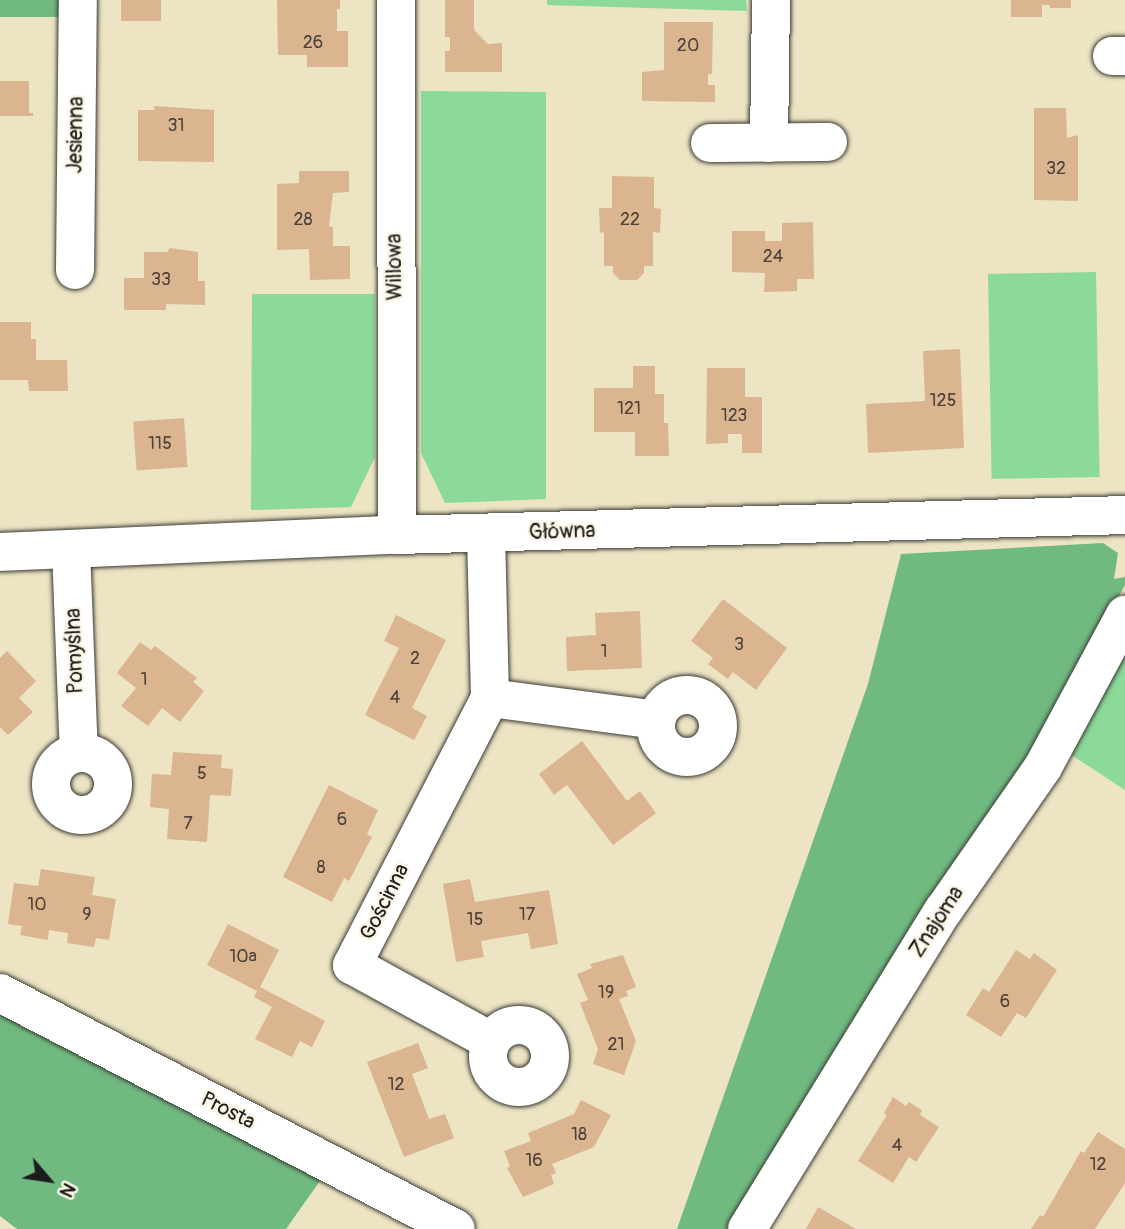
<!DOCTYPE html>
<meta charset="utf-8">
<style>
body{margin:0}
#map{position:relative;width:1125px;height:1229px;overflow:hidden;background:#ece4c3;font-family:Pangolin,sans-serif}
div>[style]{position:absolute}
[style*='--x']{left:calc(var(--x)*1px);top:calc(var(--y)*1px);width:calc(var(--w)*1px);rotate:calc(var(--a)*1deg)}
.green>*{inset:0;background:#8bda99;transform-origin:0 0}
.forest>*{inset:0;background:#70ba81;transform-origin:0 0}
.building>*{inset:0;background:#dab590;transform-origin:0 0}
.roads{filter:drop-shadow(0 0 2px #3b3a35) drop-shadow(0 0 2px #3b3a35)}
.minor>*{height:38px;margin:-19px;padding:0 19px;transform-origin:19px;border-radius:19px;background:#fff}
.minor>.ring{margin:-19px;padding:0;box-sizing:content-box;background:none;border:38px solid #fff;border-radius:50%}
span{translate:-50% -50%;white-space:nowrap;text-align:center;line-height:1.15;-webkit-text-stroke:5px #fcf5e5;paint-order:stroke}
.number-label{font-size:18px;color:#4c4239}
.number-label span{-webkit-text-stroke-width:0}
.street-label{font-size:21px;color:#1c1c1c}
.north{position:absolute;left:14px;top:1145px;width:70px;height:70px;-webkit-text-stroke:5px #fcf5e5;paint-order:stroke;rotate:119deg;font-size:19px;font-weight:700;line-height:28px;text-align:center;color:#1c1c1c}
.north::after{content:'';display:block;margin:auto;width:24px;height:32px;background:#1c1c1c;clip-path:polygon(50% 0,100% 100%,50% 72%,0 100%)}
</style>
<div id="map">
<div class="green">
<div style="clip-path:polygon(547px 0,746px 0,747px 11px,547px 5px)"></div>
<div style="clip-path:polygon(421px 91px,546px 92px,546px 499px,445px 503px,421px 453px)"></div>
<div style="left:1096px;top:272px;width:205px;height:108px;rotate:89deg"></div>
<div style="clip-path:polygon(252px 294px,375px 294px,375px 457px,351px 507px,251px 510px)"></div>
<div style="clip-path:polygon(1125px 650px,1125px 790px,1067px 752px)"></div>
</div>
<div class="forest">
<div style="left:0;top:0;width:61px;height:17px"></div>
<div style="clip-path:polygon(1103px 543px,1118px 553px,1114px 579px,1125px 577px,1125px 585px,1065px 695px,740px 1229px,677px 1229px,868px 684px,901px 554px)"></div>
<div style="clip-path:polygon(0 1009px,322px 1178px,286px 1229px,17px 1229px,0 1216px)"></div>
</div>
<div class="building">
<div style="left:121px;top:0;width:40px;height:21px"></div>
<div style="clip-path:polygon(277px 0,340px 0,340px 9px,337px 9px,337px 31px,348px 31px,348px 67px,307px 67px,307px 55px,278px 55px)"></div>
<div style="clip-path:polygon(445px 0,474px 0,474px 30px,488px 44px,502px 43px,502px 72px,445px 72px,445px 51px,450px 51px,450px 37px,445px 37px)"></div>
<div style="clip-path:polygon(1011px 0,1071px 0,1071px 8px,1050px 8px,1050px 5px,1042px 5px,1042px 17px,1011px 17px)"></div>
<div style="clip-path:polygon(664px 22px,713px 22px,712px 74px,708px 74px,708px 85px,715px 85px,715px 102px,642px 101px,642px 72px,664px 70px)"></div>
<div style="clip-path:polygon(0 81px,29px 81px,29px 113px,33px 113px,33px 116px,0 116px)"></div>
<div style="clip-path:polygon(154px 106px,214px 110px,214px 162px,138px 161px,138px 110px,155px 110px)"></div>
<div style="clip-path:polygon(1034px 108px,1066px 108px,1067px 138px,1078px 135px,1078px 201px,1034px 200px)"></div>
<div style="clip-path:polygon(299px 171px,349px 171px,349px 192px,333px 193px,329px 226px,333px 227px,333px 246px,350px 246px,350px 279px,310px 280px,309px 249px,277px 250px,277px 184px,299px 183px)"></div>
<div style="clip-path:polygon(612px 176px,654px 177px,654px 208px,661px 209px,660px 233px,653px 232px,653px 266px,644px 266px,644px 273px,637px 280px,620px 280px,613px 273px,613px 266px,604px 266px,604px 232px,600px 233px,599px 208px,612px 208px)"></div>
<div style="clip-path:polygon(813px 222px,814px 279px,797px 279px,797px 291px,764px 292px,765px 273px,732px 272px,732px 231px,765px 231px,765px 241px,782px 241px,782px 223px)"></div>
<div style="clip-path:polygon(170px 248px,198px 252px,198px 281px,205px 281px,205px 305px,166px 304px,166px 310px,124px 310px,124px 278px,144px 278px,144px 252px,167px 252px)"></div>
<div style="clip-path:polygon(0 322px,31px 322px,31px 339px,36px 339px,36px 360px,67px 360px,68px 391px,29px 391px,28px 380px,0 380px)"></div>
<div style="clip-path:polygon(960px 349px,964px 448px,868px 453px,866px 404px,925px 401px,923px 351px)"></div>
<div style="clip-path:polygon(633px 366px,655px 366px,655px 394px,664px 394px,664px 423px,668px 423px,669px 456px,635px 456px,635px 432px,594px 432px,594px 388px,633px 388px)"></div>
<div style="clip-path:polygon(707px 368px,745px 368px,745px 397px,762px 397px,762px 453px,742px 453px,742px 434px,728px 434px,728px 443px,706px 444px)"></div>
<div style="left:184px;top:418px;width:49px;height:51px;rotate:86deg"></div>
<div style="clip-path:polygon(723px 599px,787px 648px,756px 690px,733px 672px,728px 679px,708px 664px,713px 658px,691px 641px)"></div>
<div style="clip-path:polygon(640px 611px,642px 668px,567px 671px,566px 637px,596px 635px,595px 613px)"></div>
<div style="clip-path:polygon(396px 615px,446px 640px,412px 708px,427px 716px,414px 740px,365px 715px,399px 648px,384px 641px)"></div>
<div style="clip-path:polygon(140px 642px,151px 650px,155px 646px,197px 678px,193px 682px,204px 691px,180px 722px,162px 708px,148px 726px,121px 706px,136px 688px,117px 673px)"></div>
<div style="clip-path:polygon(7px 651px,36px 681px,19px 698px,33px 712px,8px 735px,0 727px,0 658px)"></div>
<div style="clip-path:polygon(582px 741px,627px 801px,640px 791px,656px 813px,613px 845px,567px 785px,554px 795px,539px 774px)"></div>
<div style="clip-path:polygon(173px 752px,222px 755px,221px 768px,233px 769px,231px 796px,210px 795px,207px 842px,167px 839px,169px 809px,150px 807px,152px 774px,171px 775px)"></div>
<div style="clip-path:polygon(329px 785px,378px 810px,367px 834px,372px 837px,349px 881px,344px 878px,332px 902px,283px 877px)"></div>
<div style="clip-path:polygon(41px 869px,95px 877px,92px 895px,116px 899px,109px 940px,96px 938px,94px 947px,67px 943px,68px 933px,49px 930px,48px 940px,20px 935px,22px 926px,8px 924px,14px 883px,38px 886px)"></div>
<div style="clip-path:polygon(470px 879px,475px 902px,549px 890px,558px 944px,531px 949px,528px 933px,481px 941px,484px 957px,456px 962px,443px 884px)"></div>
<div style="clip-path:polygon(228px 924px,279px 950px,260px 987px,325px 1021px,312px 1047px,300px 1041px,292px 1057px,255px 1039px,272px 1007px,254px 997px,257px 991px,207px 965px)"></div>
<div style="clip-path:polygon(1016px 950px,1030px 959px,1034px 953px,1057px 970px,1026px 1018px,1017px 1013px,1001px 1037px,966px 1015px,983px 988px,989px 992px)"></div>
<div style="clip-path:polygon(623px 955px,636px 987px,626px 991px,628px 996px,619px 999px,636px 1041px,624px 1075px,593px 1064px,598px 1049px,580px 1003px,588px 1000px,577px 974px,592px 968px,590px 964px)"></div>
<div style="clip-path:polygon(418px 1043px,428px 1068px,412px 1074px,429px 1119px,445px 1114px,454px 1138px,404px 1157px,367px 1062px)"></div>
<div style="clip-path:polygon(893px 1097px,906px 1106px,909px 1102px,922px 1110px,920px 1115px,939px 1127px,916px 1162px,909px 1157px,893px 1183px,858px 1161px,887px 1115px,884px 1113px)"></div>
<div style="clip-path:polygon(581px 1100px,611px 1115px,594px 1147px,552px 1164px,556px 1173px,551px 1175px,554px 1184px,523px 1197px,507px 1168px,510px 1166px,504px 1151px,531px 1141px,528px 1133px,574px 1114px)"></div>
<div style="clip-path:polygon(1098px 1132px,1125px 1149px,1125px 1183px,1095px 1229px,1031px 1229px,1040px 1215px,1043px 1217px,1081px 1151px,1084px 1153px)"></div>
<div style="clip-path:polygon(818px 1207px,856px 1229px,806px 1229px)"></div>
</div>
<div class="roads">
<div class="minor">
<div style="--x:396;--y:0;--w:535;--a:89.89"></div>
<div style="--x:1112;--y:56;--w:13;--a:0"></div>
<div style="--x:710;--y:143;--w:118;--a:-0.5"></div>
<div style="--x:769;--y:143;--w:143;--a:-89.2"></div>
<div style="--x:75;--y:270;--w:270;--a:-89.4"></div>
<div style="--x:486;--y:534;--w:164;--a:88.6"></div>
<div style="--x:490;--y:698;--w:301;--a:117.3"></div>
<div style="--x:352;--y:965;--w:158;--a:28.7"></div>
<div style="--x:71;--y:549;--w:204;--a:87.8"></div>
<div style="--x:0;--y:552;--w:397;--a:-2.5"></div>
<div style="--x:397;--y:535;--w:728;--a:-1.57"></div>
<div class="ring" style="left:656px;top:695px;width:24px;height:24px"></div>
<div style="--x:490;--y:698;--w:168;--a:7.5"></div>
<div class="ring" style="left:51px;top:753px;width:24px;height:24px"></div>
<div style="--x:0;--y:993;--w:513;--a:27.36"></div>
<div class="ring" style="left:488px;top:1025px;width:24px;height:24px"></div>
<div style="--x:747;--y:1229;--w:374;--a:-58.4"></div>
<div style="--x:943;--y:911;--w:175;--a:-55.2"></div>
<div style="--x:1043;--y:767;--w:173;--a:-61.7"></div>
</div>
</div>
<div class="number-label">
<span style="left:313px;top:43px">26</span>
<span style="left:688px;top:46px">20</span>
<span style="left:176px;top:126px">31</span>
<span style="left:1056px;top:169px">32</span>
<span style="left:303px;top:220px">28</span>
<span style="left:630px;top:220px">22</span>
<span style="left:773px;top:257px">24</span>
<span style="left:161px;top:280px">33</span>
<span style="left:943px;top:401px">125</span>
<span style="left:629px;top:409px">121</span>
<span style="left:734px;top:416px">123</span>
<span style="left:160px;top:444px">115</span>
<span style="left:739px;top:645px">3</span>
<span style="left:604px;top:652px">1</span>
<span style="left:415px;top:659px">2</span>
<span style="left:144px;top:680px">1</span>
<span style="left:395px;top:698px">4</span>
<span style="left:202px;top:774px">5</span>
<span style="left:342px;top:820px">6</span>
<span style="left:188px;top:824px">7</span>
<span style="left:321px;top:868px">8</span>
<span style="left:37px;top:905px">10</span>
<span style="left:87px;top:915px">9</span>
<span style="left:527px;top:915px">17</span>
<span style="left:475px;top:920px">15</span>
<span style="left:243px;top:957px">10a</span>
<span style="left:606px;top:993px">19</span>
<span style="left:1005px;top:1002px">6</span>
<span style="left:616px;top:1045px">21</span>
<span style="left:396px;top:1085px">12</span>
<span style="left:579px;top:1135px">18</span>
<span style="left:897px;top:1146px">4</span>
<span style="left:534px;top:1161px">16</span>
<span style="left:1098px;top:1165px">12</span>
</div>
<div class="street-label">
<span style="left:76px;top:135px;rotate:-89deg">Jesienna</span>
<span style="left:395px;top:267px;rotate:-91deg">Willowa</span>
<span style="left:562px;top:532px;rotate:-2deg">Główna</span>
<span style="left:75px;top:651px;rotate:-92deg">Pomyślna</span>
<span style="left:385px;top:902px;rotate:-63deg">Gościnna</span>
<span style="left:937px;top:922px;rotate:-57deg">Znajoma</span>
<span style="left:228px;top:1111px;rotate:27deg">Prosta</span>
</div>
<div class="north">N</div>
</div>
